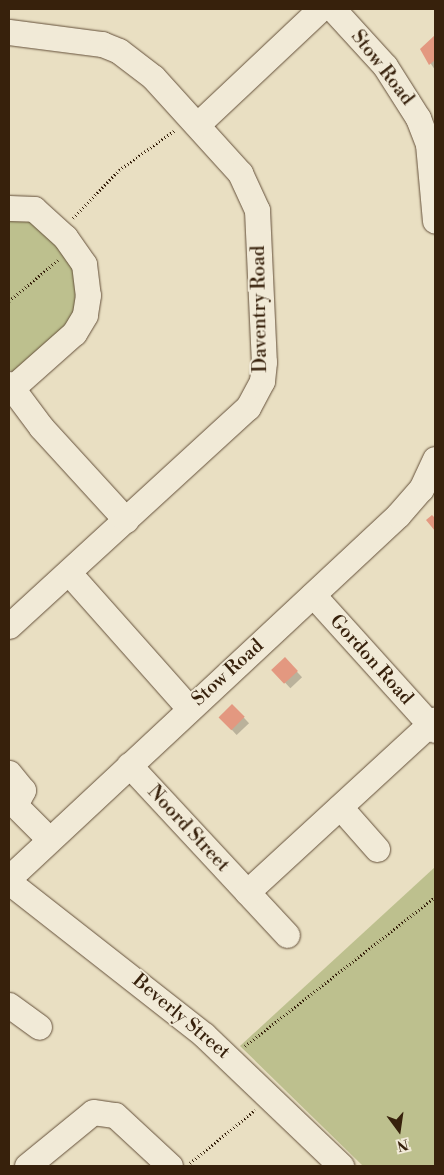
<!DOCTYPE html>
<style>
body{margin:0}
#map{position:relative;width:444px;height:1175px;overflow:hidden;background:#e9dfc2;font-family:"Libre Bodoni",serif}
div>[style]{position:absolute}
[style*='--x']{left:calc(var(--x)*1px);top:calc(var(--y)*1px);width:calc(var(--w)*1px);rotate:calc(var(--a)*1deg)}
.green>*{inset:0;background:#bdc08e}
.shadow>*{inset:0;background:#0003;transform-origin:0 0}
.building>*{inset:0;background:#e39880;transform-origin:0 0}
.path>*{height:3px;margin-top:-1.5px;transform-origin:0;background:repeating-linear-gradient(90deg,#37210c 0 1px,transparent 0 3.5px)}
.roads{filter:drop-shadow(0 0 1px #64503a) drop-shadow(0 0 1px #64503a)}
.minor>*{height:25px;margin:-12.5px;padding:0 12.5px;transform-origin:12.5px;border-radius:12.5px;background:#f1ead7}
span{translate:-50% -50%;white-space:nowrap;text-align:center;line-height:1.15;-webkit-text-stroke:4px #f1ead7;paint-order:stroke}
.street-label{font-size:19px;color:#37210c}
.frame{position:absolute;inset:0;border:10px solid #37210c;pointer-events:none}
.north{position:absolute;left:374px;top:1105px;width:50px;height:50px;-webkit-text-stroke:4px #f1ead7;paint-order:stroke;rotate:166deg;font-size:14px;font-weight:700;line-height:20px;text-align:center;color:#37210c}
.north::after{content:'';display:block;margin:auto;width:18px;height:22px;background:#37210c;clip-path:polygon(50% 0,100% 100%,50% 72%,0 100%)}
</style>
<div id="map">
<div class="green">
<div style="clip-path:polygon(20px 213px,77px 261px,80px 313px,15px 372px,9px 370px,9px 215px)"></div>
<div style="clip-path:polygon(435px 867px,435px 1166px,363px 1166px,240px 1046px)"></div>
</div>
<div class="shadow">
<div style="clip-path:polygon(435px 37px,435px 70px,421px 49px)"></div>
<div style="left:285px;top:659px;width:25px;height:16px;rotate:47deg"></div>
<div style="left:232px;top:705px;width:25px;height:17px;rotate:47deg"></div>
</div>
<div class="building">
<div style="clip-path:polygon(435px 35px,435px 60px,429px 65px,420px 49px)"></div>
<div style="clip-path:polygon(432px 515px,435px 518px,435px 531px,426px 520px)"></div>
<div style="left:285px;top:657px;width:19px;height:19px;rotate:47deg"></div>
<div style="left:232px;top:704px;width:18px;height:19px;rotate:45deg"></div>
</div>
<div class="path">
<div style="--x:73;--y:218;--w:66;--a:-46.2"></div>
<div style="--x:119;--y:170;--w:69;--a:-35.5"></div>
<div style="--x:9;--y:301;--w:64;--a:-39.9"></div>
<div style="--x:245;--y:1046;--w:241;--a:-38.1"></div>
<div style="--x:190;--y:1163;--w:84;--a:-39.2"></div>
</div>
<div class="roads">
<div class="minor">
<div style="--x:333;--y:9;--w:77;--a:47.6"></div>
<div style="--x:385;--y:66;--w:62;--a:57.6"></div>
<div style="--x:418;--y:118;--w:28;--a:69"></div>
<div style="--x:428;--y:144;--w:77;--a:84.8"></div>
<div style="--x:9;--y:32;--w:94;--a:7.4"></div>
<div style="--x:102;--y:44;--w:18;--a:22"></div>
<div style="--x:119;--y:51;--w:43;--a:37.4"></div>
<div style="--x:153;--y:77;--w:130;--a:47.8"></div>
<div style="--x:240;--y:173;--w:41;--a:65.3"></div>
<div style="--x:257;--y:210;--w:152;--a:87.4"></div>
<div style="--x:264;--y:362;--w:19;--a:96"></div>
<div style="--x:262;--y:381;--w:30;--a:118"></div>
<div style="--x:248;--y:407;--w:324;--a:137.5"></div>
<div style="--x:198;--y:124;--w:168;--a:-43.3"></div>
<div style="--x:9;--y:208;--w:25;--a:2"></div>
<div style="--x:34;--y:209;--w:42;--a:42.1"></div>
<div style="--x:65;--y:237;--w:33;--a:55"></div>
<div style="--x:84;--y:264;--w:31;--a:83"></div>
<div style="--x:88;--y:295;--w:20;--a:99"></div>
<div style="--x:85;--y:315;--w:21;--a:121"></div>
<div style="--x:74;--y:333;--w:83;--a:138.4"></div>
<div style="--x:9;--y:384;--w:54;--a:53.3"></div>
<div style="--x:41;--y:427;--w:126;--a:47.6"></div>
<div style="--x:69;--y:573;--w:181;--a:48.4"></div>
<div style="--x:313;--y:595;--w:182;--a:47.9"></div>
<div style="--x:129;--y:765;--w:232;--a:47.1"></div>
<div style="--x:9;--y:773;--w:22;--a:51"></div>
<div style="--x:23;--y:790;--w:17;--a:118"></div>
<div style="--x:15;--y:805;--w:47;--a:45"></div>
<div style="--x:340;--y:807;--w:56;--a:48.6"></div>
<div style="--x:9;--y:878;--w:532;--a:-43.02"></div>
<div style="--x:398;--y:515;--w:35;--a:-49"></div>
<div style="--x:421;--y:489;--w:33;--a:-65"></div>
<div style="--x:9;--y:882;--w:248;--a:38.1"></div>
<div style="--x:204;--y:1035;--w:190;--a:43.7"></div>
<div style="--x:247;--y:892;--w:255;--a:-42.6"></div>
<div style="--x:9;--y:1005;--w:37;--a:36"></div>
<div style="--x:27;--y:1166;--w:85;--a:-39.3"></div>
<div style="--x:93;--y:1112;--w:22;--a:8"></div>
<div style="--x:115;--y:1115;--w:75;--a:42.8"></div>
</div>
</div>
<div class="street-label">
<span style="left:382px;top:68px;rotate:52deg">Stow Road</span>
<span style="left:260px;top:309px;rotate:-91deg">Daventry Road</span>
<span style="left:371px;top:660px;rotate:48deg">Gordon Road</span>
<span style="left:228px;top:673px;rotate:-42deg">Stow Road</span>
<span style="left:188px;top:829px;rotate:47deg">Noord Street</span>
<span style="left:181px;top:1017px;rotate:40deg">Beverly Street</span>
</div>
<div class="frame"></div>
<div class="north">N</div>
</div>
